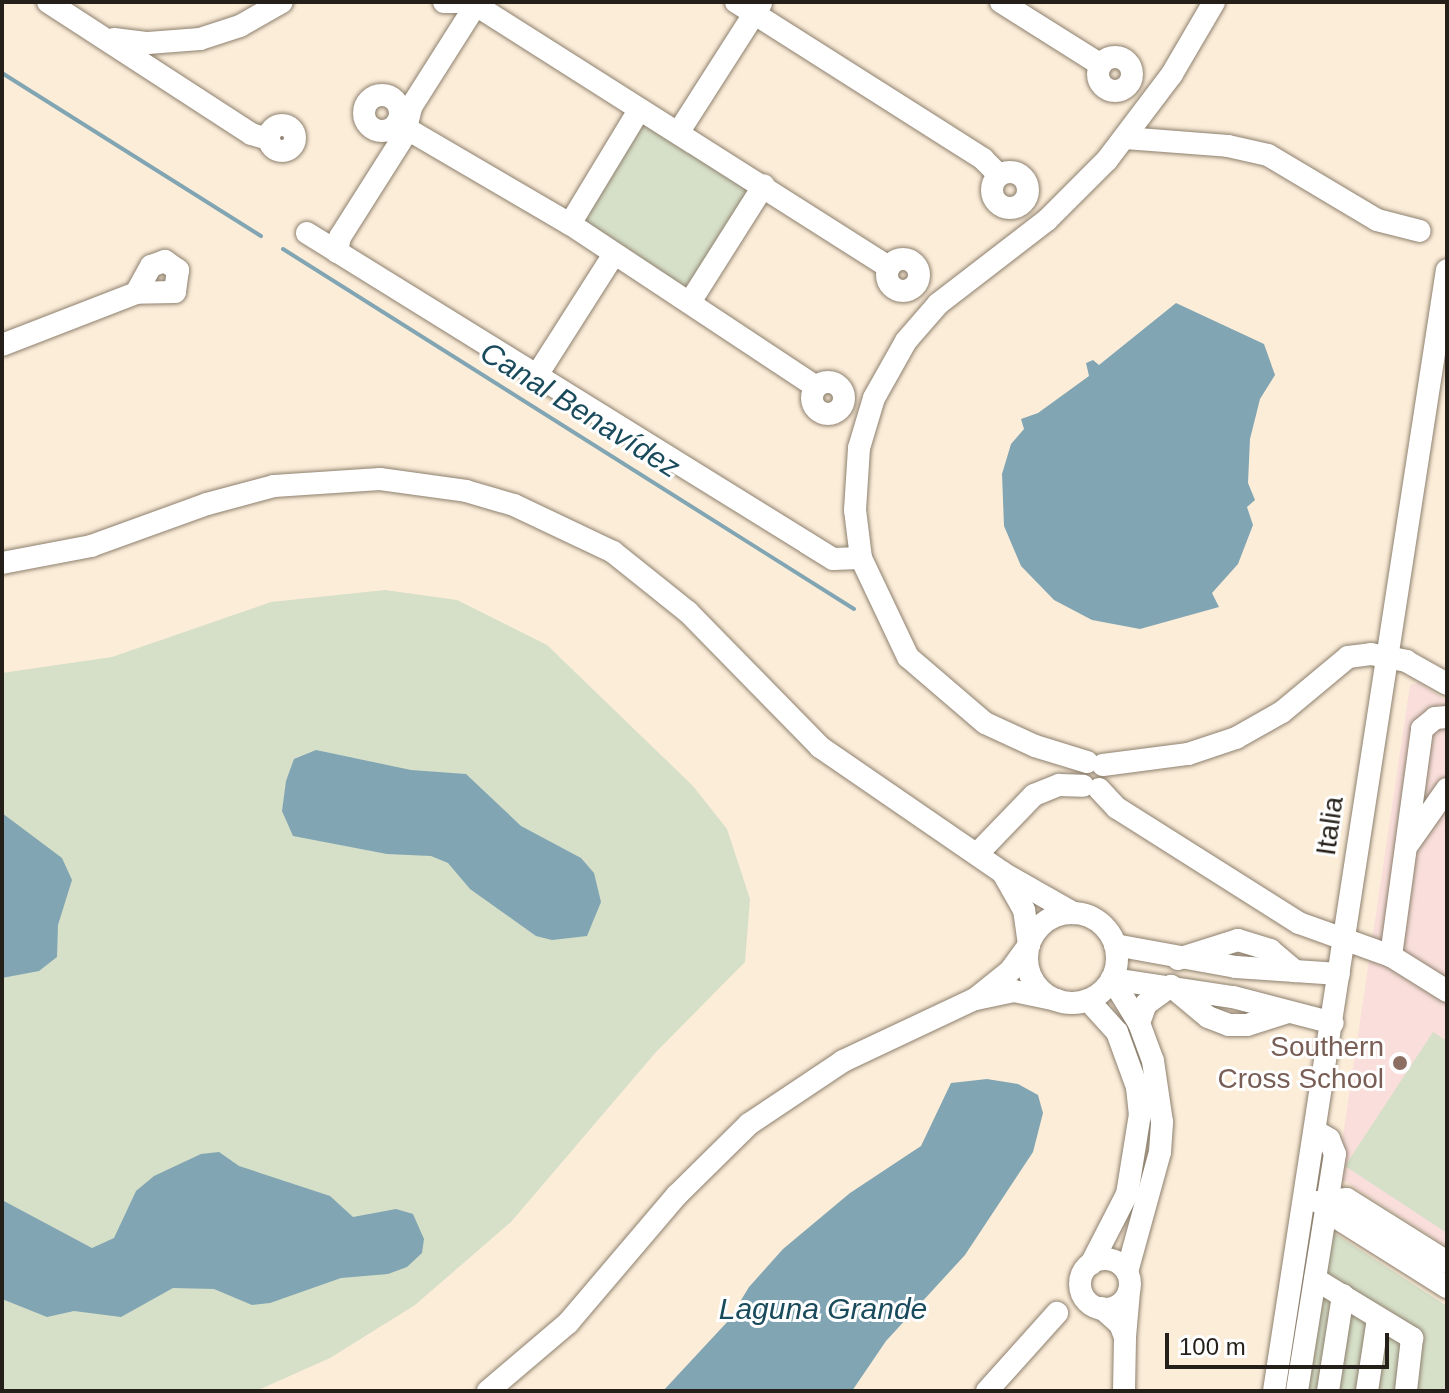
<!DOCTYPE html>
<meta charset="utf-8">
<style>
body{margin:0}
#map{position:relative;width:1449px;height:1393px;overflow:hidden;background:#fcedd9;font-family:Helvetica,sans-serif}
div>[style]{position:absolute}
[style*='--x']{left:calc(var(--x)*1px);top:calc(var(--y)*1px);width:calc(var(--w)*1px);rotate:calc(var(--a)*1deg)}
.education>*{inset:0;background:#f9dedb}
.green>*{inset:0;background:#d6dfc8;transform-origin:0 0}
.water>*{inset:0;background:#81a5b3}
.stream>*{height:4px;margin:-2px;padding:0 2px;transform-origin:2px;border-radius:2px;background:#81a5b3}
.roads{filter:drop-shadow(0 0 2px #8d806e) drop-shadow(0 0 2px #8d806e)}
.minor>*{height:22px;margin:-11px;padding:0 11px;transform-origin:11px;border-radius:11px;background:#fff}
.minor>.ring{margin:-11px;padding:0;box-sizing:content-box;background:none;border:22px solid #fff;border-radius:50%}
.dots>*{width:22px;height:22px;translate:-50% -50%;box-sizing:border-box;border:4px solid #fff;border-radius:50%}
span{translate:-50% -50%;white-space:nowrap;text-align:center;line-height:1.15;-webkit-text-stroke:6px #fff;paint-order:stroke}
.street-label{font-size:28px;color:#241f18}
.education-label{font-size:28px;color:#785e54}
.right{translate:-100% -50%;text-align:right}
.water-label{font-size:30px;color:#194b5c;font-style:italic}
.frame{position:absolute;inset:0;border:4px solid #241f18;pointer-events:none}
.scale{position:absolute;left:1165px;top:1333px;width:224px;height:36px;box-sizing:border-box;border:4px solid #241f18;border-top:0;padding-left:10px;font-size:24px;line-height:28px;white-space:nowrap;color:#241f18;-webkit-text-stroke:6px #fff;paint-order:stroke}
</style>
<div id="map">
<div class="education">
<div style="clip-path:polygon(1419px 683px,1447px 701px,1447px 1247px,1337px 1176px,1410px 685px)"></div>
</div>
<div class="green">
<div style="left:639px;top:110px;width:146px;height:133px;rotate:31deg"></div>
<div style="clip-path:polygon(385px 590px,457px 600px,547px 645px,693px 786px,727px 829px,750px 899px,745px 962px,656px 1052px,511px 1222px,415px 1305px,330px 1358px,256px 1391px,2px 1391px,2px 673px,112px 657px,271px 602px)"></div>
<div style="clip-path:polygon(1433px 1032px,1447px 1041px,1447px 1233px,1345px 1166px)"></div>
<div style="clip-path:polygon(1328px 1229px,1447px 1306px,1447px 1391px,1302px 1391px)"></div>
</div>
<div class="water">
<div style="clip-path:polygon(1176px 303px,1264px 344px,1275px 375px,1260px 399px,1250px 439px,1248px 483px,1255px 500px,1247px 507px,1253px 525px,1238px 564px,1212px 593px,1219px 607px,1140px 629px,1092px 620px,1054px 600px,1021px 566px,1004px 526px,1002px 474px,1011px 444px,1024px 429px,1021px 419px,1038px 413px,1089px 376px,1086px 363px,1093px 360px,1099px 365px)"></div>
<div style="clip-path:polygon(316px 750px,411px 770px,466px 774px,521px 826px,581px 858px,594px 873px,601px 902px,587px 936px,552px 940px,536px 936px,470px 889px,448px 863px,431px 856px,387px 854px,293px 836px,282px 811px,286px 781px,294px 759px)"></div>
<div style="clip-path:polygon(2px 813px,62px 858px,72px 880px,58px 925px,57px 957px,39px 971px,2px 978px)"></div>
<div style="clip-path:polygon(987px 1079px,1018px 1084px,1038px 1095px,1043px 1113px,1033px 1152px,965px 1255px,886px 1341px,852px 1391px,663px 1391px,729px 1320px,749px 1287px,783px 1249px,850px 1193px,921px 1146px,951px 1083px)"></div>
<div style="clip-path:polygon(219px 1152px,239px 1166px,330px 1196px,353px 1217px,396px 1209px,413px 1214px,424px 1239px,422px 1253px,407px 1267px,388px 1274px,341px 1278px,270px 1303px,252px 1305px,214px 1289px,173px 1288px,121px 1317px,74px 1311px,47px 1317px,2px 1299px,2px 1200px,92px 1248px,114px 1238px,136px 1191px,154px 1176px,201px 1154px)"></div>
</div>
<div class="stream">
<div style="--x:2;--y:73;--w:306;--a:32.2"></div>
<div style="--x:283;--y:249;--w:675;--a:32.23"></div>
</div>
<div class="roads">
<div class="minor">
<div style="--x:48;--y:2;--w:242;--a:33"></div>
<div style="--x:251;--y:134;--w:18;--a:16"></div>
<div style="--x:444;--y:2;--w:19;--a:0"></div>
<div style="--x:471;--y:2;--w:495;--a:32.4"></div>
<div style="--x:736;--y:2;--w:293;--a:32.4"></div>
<div style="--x:983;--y:159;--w:23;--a:45"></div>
<div style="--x:1001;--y:2;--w:118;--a:32.2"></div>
<div style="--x:114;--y:39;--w:34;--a:7"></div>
<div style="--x:148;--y:43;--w:52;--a:-4.4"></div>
<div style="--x:200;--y:39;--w:42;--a:-18"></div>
<div style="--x:240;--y:26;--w:48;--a:-29.7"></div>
<div class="ring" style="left:1098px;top:57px;width:12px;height:12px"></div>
<div class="ring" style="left:364px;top:95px;width:14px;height:14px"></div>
<div style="--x:397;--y:123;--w:200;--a:30.3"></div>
<div style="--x:570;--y:224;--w:295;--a:33.5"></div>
<div class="ring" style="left:269px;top:125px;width:4px;height:4px"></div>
<div style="--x:678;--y:133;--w:154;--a:-57.4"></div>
<div style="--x:1125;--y:138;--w:103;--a:4.4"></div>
<div style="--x:1228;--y:146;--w:41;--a:12.7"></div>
<div style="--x:1268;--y:155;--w:127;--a:30.8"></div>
<div style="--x:1377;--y:220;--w:44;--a:14.3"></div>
<div class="ring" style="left:992px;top:172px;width:14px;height:14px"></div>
<div style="--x:570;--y:224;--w:133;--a:-58.8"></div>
<div style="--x:307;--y:233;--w:619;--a:31.79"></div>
<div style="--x:833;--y:559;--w:28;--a:-2"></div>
<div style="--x:337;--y:252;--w:15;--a:-79"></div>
<div style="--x:340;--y:237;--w:120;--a:-57.6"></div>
<div style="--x:404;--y:136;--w:30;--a:-76"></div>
<div style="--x:411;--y:107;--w:120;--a:-57.6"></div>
<div class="ring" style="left:887px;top:259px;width:10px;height:10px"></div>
<div style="--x:165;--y:261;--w:16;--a:35"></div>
<div style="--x:178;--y:270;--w:22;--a:98"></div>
<div style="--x:175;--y:292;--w:39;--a:179"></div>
<div style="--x:136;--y:293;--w:31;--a:-61"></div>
<div style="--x:151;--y:266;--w:15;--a:-20"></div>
<div style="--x:690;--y:302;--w:138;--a:-57.7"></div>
<div style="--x:2;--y:345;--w:144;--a:-21.2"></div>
<div style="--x:537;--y:375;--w:143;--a:-57.5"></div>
<div class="ring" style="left:812px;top:382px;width:10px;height:10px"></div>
<div style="--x:2;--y:563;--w:91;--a:-10.8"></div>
<div style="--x:91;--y:546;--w:123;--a:-19.9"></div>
<div style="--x:207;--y:504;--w:69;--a:-15"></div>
<div style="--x:274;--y:486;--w:106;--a:-3.8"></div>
<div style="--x:380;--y:479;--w:87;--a:7.9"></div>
<div style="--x:466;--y:491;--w:50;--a:16.3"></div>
<div style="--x:514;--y:505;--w:110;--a:25.4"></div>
<div style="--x:613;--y:552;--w:96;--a:38.7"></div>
<div style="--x:688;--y:612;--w:189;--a:45.6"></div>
<div style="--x:820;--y:747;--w:222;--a:34.5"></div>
<div style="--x:1087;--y:762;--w:54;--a:-162.9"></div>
<div style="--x:1035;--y:746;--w:55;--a:-155.3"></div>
<div style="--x:985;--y:723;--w:101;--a:-139.4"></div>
<div style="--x:908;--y:657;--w:110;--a:-115.4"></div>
<div style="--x:861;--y:558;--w:48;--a:-97.1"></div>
<div style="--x:855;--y:510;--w:62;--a:-86.3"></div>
<div style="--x:859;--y:448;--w:52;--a:-73.3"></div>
<div style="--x:874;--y:398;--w:65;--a:-60.7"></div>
<div style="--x:906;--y:341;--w:49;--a:-49.1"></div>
<div style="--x:938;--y:304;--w:138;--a:-37.6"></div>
<div style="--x:1047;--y:220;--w:85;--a:-45"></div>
<div style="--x:1107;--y:160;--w:108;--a:-52.9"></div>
<div style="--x:1172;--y:74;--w:83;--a:-59.7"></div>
<div style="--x:1103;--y:765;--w:86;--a:-7.4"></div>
<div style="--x:1188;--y:754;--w:51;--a:-18.4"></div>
<div style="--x:1236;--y:738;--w:53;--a:-29.5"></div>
<div style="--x:1282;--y:712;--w:86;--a:-39.8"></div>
<div style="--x:1348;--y:657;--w:23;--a:-7"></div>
<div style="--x:1371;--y:654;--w:36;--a:11"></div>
<div style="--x:1406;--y:661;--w:47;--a:29.3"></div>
<div style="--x:1099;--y:789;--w:26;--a:47"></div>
<div style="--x:1117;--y:808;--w:215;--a:32.3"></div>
<div style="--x:1299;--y:923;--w:98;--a:19.7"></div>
<div style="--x:1391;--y:956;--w:66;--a:32"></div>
<div style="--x:1409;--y:843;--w:66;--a:-54.9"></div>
<div style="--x:977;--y:854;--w:82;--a:-46"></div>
<div style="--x:1034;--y:795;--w:27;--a:-22"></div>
<div style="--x:1059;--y:785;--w:24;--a:2"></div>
<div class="ring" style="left:1027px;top:913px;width:68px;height:68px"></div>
<div style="--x:1115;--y:945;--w:123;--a:10.3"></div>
<div style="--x:1236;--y:967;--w:103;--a:3.9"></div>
<div style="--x:1391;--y:956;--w:229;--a:-82.2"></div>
<div style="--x:1422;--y:729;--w:17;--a:-40"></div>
<div style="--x:1435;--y:718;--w:12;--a:-5"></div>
<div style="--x:1178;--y:959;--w:63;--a:-17.6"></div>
<div style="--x:1238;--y:940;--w:34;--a:17"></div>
<div style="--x:1270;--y:950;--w:33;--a:40"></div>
<div style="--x:1057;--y:1000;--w:44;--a:-168.2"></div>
<div style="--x:1014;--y:991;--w:40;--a:168"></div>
<div style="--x:975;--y:999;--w:45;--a:-38.7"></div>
<div style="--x:1010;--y:971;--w:32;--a:-54"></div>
<div style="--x:1029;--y:945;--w:35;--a:-98"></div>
<div style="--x:1024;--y:910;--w:43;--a:-119.6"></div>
<div style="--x:1003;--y:873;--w:81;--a:29.7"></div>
<div style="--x:1088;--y:1000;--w:43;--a:47.8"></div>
<div style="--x:1117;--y:1032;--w:59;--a:70"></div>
<div style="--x:1137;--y:1087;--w:27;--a:84"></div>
<div style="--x:1140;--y:1114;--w:81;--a:99.2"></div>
<div style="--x:1127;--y:1194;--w:79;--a:117.2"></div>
<div style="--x:1139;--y:1023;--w:20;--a:-70"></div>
<div style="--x:1146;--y:1004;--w:31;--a:-36"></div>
<div style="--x:1171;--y:986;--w:48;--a:40"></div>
<div style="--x:1208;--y:1017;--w:22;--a:21"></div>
<div style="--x:1229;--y:1025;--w:18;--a:0"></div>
<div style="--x:1247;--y:1025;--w:43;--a:-17.6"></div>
<div style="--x:1318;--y:1202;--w:29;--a:-6"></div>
<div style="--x:1347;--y:1199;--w:118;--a:32.2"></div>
<div style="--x:1329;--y:1204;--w:16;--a:60"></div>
<div style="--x:1337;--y:1218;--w:130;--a:32.1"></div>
<div class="ring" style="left:1080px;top:1259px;width:28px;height:28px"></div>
<div style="--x:1127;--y:1272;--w:124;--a:-74.6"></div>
<div style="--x:1160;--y:1152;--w:30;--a:-86"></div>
<div style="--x:1162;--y:1122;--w:62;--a:-98.4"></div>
<div style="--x:1153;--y:1061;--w:40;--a:-110.2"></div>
<div style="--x:1139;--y:1023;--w:52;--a:-121.5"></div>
<div style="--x:1112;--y:979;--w:122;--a:8.5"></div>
<div style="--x:1233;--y:997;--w:103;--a:14.6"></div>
<div style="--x:1315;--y:1279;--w:114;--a:31.3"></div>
<div style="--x:1412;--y:1338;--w:53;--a:96.5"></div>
<div style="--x:1102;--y:1308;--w:24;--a:42"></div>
<div style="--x:1120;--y:1324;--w:14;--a:69"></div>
<div style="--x:1125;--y:1337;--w:46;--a:-85"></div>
<div style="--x:488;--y:1391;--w:105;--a:-40.4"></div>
<div style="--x:568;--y:1323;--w:168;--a:-49.6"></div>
<div style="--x:677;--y:1195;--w:101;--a:-44.6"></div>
<div style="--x:749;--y:1124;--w:113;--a:-33.8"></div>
<div style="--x:843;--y:1061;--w:146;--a:-25.2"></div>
<div style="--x:987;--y:1391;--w:105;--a:-48.1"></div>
<div style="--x:1124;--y:1391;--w:54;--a:-88.9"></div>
<div style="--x:1274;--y:1391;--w:1134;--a:-81.23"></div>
<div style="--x:1297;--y:1391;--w:240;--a:-80.9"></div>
<div style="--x:1335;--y:1154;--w:16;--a:-112"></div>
<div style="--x:1329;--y:1139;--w:16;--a:-150"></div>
<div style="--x:1328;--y:1391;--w:97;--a:-81.1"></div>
<div style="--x:1367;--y:1391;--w:74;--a:-81.4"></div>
</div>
</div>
<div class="dots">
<div style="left:1400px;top:1063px;background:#8d6e63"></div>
</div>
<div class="street-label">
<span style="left:1330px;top:826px;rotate:-82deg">Italia</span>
</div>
<div class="education-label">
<span class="right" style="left:1384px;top:1063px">Southern<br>Cross School</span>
</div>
<div class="water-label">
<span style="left:580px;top:410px;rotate:32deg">Canal Benavídez</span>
<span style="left:823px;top:1309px">Laguna Grande</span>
</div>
<div class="frame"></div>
<div class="scale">100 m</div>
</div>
